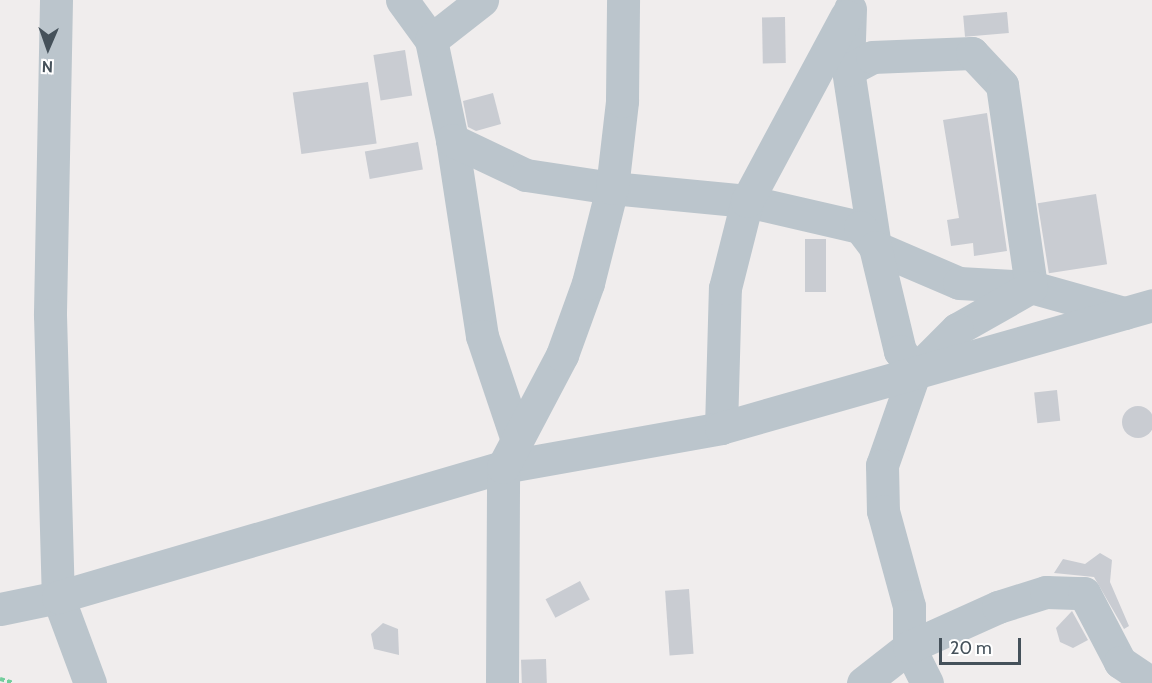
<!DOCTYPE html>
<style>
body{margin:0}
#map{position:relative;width:1152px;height:683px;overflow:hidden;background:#f0eded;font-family:Cabin,sans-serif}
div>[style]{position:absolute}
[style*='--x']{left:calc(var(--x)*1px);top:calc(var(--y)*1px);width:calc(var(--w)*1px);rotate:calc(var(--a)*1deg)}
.building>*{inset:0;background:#c9ccd2;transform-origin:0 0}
.round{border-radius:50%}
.path>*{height:4px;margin-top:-2px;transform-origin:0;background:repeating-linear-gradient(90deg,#72cd9c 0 4.5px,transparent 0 7.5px)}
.minor>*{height:33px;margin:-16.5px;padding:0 16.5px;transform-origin:16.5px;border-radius:16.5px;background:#bbc5cc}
span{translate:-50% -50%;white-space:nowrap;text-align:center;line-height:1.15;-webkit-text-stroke:6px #fff;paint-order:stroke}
.north{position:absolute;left:18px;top:18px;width:60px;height:60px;-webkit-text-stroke:4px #fff;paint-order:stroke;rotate:182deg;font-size:16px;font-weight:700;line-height:24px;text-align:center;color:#45515a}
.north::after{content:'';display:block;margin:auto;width:21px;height:27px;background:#45515a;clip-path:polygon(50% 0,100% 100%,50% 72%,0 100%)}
.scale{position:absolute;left:939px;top:638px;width:82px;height:27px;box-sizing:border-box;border:3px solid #45515a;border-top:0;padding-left:8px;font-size:18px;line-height:21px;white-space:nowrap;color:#45515a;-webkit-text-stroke:4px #fff;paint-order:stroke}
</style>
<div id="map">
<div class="building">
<div style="left:1007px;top:12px;width:21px;height:44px;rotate:85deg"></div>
<div style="left:785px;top:17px;width:46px;height:23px;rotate:89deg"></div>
<div style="left:405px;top:50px;width:46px;height:32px;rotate:81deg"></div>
<div style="left:368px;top:82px;width:62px;height:76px;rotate:82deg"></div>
<div style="clip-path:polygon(493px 93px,501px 124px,476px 131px,468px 127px,463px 101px)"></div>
<div style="clip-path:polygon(987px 113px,1007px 251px,974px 256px,973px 243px,951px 246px,947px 220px,959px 218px,943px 120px)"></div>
<div style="left:418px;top:142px;width:28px;height:54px;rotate:80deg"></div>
<div style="left:1096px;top:194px;width:71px;height:59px;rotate:81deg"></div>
<div style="left:805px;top:239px;width:21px;height:53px"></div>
<div style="left:1057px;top:390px;width:31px;height:23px;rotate:84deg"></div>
<div class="round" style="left:1122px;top:406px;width:32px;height:32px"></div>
<div style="clip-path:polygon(1100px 553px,1112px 560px,1110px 582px,1129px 626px,1124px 629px,1094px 577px,1054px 573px,1063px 559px,1085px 564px)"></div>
<div style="left:580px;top:581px;width:21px;height:39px;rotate:62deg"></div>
<div style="left:689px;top:589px;width:65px;height:24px;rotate:86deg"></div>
<div style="clip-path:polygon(1072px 611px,1088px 640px,1073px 648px,1060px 642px,1056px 628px)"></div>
<div style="clip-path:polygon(383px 623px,398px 629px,399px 655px,374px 649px,371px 634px)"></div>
<div style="left:546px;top:659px;width:24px;height:25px;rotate:88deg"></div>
</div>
<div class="path">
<div style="--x:0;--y:679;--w:15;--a:16"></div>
</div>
<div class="minor">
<div style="--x:56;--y:0;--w:315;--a:91.1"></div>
<div style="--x:50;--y:315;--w:282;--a:88.4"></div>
<div style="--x:58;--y:597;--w:92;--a:69.6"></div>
<div style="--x:402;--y:0;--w:49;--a:54.1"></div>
<div style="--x:431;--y:40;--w:102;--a:78.1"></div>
<div style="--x:452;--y:140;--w:198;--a:81.3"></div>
<div style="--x:482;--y:336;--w:110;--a:71.4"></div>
<div style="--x:850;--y:9;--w:61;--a:91.9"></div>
<div style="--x:848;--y:70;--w:179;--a:81.3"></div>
<div style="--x:875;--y:247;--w:91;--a:23.2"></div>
<div style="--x:959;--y:283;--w:72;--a:3.2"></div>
<div style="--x:1031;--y:287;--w:97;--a:15.6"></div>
<div style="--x:431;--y:40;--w:65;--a:-38.1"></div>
<div style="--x:848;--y:70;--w:27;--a:-28"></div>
<div style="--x:872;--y:57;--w:100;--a:-2.3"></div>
<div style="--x:972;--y:53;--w:44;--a:46.8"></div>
<div style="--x:1002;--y:85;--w:204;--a:81.8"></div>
<div style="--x:1031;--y:287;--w:85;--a:150.4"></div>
<div style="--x:957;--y:329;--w:59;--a:135"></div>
<div style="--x:915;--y:371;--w:100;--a:109.3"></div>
<div style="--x:882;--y:465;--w:46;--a:88.8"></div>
<div style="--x:883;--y:511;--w:98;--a:74.7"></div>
<div style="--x:909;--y:606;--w:41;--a:90"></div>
<div style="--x:909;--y:647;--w:40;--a:63.4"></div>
<div style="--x:452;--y:140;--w:82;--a:25.3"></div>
<div style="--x:526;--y:175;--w:87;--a:8.6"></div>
<div style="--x:612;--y:188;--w:136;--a:5.5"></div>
<div style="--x:747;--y:201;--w:116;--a:13"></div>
<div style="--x:860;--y:227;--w:25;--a:53"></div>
<div style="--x:875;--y:247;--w:107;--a:76.5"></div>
<div style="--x:900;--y:351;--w:25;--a:53"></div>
<div style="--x:721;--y:428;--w:140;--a:-88.4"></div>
<div style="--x:725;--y:288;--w:90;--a:-75.8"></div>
<div style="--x:747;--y:201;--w:210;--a:-61.8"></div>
<div style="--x:0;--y:609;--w:59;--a:-11.7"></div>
<div style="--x:58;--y:597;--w:464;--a:-16.3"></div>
<div style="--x:503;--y:467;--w:221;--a:-10.1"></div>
<div style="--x:721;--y:428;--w:448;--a:-15.9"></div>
<div style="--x:502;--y:683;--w:216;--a:-89.7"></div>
<div style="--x:503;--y:467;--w:127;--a:-62.2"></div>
<div style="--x:562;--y:355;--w:77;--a:-70.1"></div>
<div style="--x:588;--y:283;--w:98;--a:-75.8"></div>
<div style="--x:612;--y:188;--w:88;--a:-83.4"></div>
<div style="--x:622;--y:101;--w:101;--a:-89.4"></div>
<div style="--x:863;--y:683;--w:58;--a:-38"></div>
<div style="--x:909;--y:647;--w:98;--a:-24.2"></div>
<div style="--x:998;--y:607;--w:50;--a:-17.4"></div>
<div style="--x:1046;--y:592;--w:38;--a:2"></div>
<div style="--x:1084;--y:593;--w:78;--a:62.4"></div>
<div style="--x:1120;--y:662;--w:37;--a:34"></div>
</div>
<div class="north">N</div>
<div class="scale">20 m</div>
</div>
